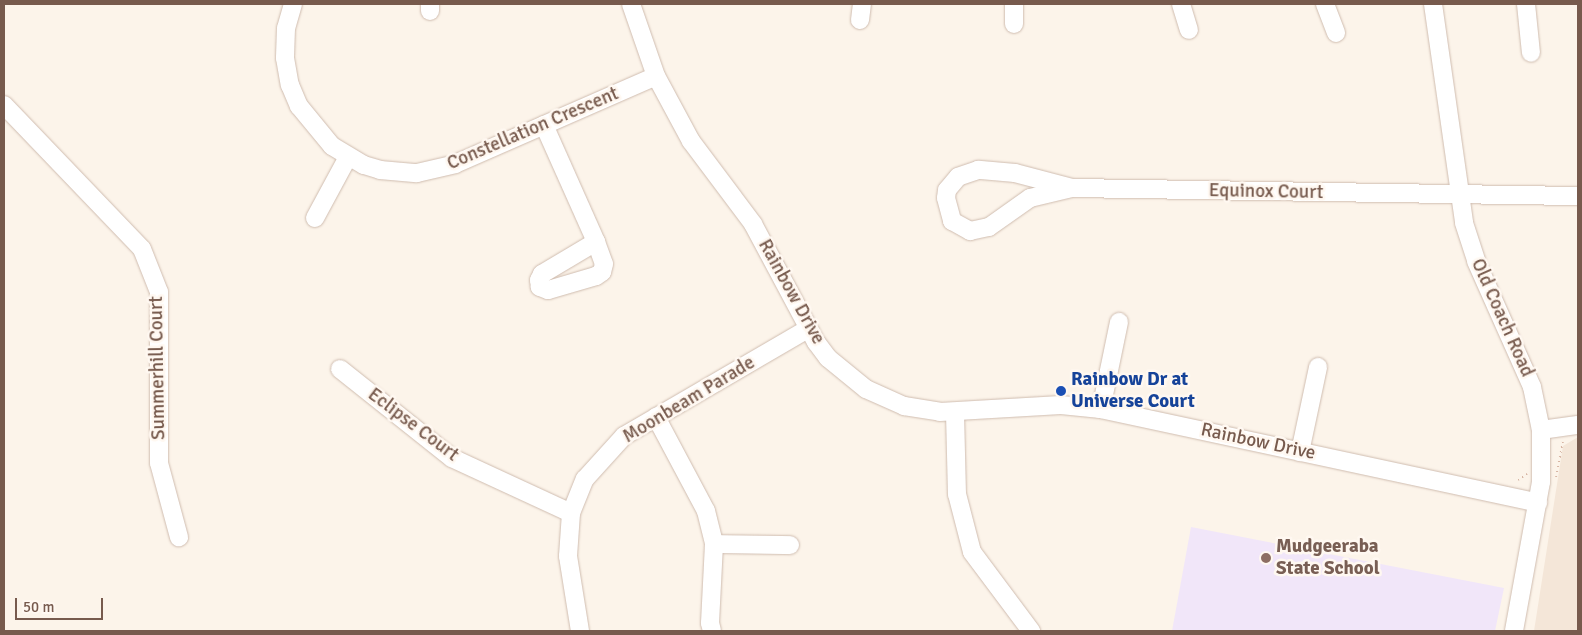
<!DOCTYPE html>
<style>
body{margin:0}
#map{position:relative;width:1582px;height:635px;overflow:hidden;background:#fcf4ea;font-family:Signika,sans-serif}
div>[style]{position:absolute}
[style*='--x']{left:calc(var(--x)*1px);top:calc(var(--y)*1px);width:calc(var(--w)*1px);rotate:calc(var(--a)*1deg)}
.residential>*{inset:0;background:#f4e6d8}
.education>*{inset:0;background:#f1e6f9}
.path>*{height:2px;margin-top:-1px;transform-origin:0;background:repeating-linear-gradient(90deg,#d7b5a4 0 1px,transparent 0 5px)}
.roads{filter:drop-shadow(0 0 1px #cfbcaf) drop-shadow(0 0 1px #cfbcaf)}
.minor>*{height:18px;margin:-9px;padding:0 9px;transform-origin:9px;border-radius:9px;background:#fff}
.dots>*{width:14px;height:14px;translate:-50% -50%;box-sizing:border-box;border:2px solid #fff8f1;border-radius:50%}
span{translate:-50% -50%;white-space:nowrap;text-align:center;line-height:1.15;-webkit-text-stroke:5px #fff8f1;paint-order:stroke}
.street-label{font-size:19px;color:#775a4d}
.transit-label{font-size:19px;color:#164399;font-weight:700}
.left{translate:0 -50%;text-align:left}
.education-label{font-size:19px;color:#785e54;font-weight:700}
.frame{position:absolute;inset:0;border:5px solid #775a4d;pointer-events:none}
.scale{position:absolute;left:15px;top:598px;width:88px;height:22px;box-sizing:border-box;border:2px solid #775a4d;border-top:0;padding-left:6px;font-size:15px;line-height:18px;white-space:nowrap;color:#775a4d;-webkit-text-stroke:4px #fff8f1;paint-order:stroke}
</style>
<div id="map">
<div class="residential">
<div style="clip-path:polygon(1578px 437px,1578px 631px,1534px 631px,1563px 446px)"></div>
</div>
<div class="education">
<div style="clip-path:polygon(1191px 527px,1504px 588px,1495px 631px,1172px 631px)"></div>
</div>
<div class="path">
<div style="--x:1556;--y:477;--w:36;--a:-79"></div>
<div style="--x:1518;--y:480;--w:11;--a:-34"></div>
</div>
<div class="roads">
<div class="minor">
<div style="--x:293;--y:4;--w:25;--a:106"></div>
<div style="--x:286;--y:28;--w:30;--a:92"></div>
<div style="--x:285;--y:58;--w:27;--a:80"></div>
<div style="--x:290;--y:85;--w:23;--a:67"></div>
<div style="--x:299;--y:106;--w:52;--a:50.5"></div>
<div style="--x:332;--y:146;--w:37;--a:31"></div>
<div style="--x:364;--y:165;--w:17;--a:17"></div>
<div style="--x:380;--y:170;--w:37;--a:5"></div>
<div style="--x:417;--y:173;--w:39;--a:-13"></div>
<div style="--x:455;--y:164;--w:219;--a:-23.6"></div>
<div style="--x:631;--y:4;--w:76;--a:70.9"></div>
<div style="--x:656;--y:76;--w:74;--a:61.7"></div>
<div style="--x:691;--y:141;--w:104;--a:53.2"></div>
<div style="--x:753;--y:224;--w:134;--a:61.9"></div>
<div style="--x:816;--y:342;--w:20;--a:53"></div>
<div style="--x:828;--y:358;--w:49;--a:39.2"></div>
<div style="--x:866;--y:389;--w:42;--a:24.1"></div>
<div style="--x:904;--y:406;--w:36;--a:9"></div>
<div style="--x:940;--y:412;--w:121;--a:-3.3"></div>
<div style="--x:1061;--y:405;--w:40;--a:5.7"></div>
<div style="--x:1101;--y:409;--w:447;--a:12.1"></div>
<div style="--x:1181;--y:4;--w:27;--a:73"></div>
<div style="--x:1325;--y:4;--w:31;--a:69"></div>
<div style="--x:1433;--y:4;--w:221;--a:81.9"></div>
<div style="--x:1464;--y:223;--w:40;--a:72"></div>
<div style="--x:1476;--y:261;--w:138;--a:66"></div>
<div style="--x:1532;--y:387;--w:44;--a:78.2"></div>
<div style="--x:1541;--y:430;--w:52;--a:90"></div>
<div style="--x:1541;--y:482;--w:151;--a:100.3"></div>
<div style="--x:1526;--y:4;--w:49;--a:84.2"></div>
<div style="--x:430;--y:11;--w:7;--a:-90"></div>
<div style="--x:860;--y:20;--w:16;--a:-83"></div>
<div style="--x:1014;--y:24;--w:20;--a:-90"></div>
<div style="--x:4;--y:105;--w:199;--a:46.2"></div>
<div style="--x:142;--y:249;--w:46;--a:68.4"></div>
<div style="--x:159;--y:292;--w:171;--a:90"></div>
<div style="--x:159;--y:463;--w:77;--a:74.9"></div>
<div style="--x:544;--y:125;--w:128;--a:66"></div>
<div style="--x:596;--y:242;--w:23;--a:70"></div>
<div style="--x:604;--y:264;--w:8;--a:104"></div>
<div style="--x:602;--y:272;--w:7;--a:146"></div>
<div style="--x:596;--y:276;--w:50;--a:163.7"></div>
<div style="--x:548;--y:290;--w:9;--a:-159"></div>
<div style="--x:540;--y:287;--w:7;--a:-98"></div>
<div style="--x:539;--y:280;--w:7;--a:-63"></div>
<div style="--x:542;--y:274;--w:63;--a:-30.7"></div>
<div style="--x:1072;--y:188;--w:59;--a:-165.3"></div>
<div style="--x:1015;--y:173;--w:37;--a:-175"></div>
<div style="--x:978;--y:170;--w:21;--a:161"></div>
<div style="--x:958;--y:177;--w:17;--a:130"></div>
<div style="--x:947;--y:190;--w:8;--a:97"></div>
<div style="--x:946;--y:198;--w:24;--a:75"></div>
<div style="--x:952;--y:221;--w:21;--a:29"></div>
<div style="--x:970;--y:231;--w:19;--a:-12"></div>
<div style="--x:989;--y:227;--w:50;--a:-35.3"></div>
<div style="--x:1030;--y:198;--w:43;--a:-13.4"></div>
<div style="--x:1072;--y:188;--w:506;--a:0.91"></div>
<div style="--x:315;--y:218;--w:69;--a:-61.6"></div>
<div style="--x:340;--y:369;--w:143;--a:38.5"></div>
<div style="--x:452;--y:458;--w:131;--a:24.8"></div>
<div style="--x:1101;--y:409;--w:89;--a:-78.3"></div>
<div style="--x:955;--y:413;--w:81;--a:88.6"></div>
<div style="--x:957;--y:494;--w:60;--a:75.5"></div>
<div style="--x:972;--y:552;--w:99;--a:53.2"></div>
<div style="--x:656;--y:417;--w:106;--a:62"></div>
<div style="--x:706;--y:511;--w:34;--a:76"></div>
<div style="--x:714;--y:544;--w:79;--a:92.9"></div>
<div style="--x:710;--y:623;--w:8;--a:76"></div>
<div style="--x:1541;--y:430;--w:37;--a:-8"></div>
<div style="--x:1300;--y:452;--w:87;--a:-78"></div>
<div style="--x:714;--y:544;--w:76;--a:0.8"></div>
<div style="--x:580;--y:631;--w:76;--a:-99.1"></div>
<div style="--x:568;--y:556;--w:43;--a:-86"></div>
<div style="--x:571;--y:513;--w:37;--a:-68"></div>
<div style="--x:585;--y:479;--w:58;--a:-47.8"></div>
<div style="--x:624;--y:436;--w:213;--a:-30.2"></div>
</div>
</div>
<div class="dots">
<div style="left:1061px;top:391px;background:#1a4fb4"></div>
<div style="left:1266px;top:558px;background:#8d6e63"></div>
</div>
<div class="street-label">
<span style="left:533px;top:129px;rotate:-23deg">Constellation Crescent</span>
<span style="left:1266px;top:192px;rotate:1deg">Equinox Court</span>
<span style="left:791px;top:292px;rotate:61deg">Rainbow Drive</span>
<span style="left:1502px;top:318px;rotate:66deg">Old Coach Road</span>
<span style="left:158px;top:368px;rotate:-91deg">Summerhill Court</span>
<span style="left:689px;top:400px;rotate:-31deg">Moonbeam Parade</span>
<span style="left:413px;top:425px;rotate:37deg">Eclipse Court</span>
<span style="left:1258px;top:442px;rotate:12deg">Rainbow Drive</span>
</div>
<div class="transit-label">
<span class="left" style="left:1071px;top:391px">Rainbow Dr at<br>Universe Court</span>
</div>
<div class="education-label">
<span class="left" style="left:1276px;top:558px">Mudgeeraba<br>State School</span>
</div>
<div class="frame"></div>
<div class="scale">50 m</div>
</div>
